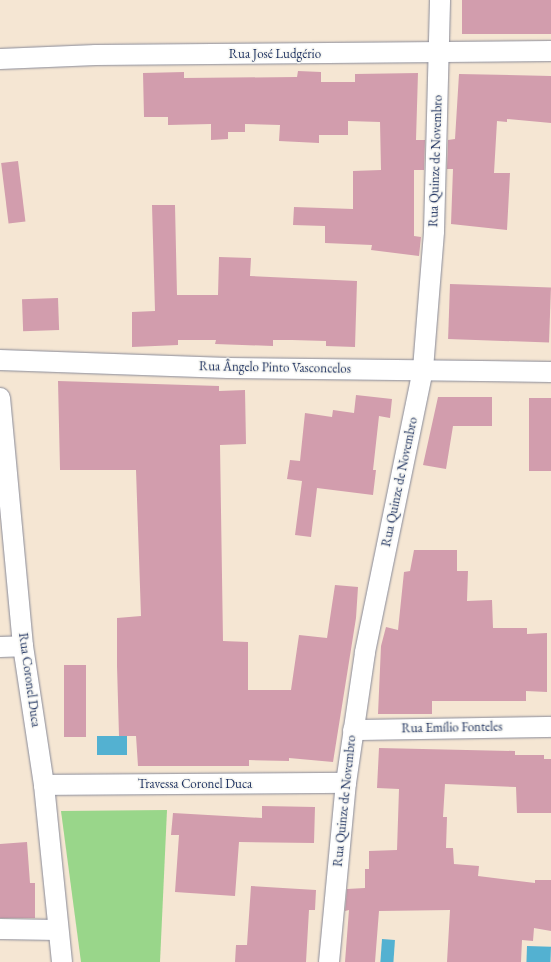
<!DOCTYPE html>
<meta charset="utf-8">
<style>
body{margin:0}
#map{position:relative;width:551px;height:962px;overflow:hidden;background:#f5e6d3;font-family:"EB Garamond",serif}
div>[style]{position:absolute}
[style*='--x']{left:calc(var(--x)*1px);top:calc(var(--y)*1px);width:calc(var(--w)*1px);rotate:calc(var(--a)*1deg)}
.green>*{inset:0;background:#99d68a}
.water>*{inset:0;background:#53b1d1;transform-origin:0 0}
.building>*{inset:0;background:#d29dad;transform-origin:0 0}
.roads{filter:drop-shadow(0 0 1px #888a98) drop-shadow(0 0 1px #888a98)}
.street>*{height:20px;margin:-10px;padding:0 10px;transform-origin:10px;border-radius:10px;background:#fff}
span{translate:-50% -50%;white-space:nowrap;text-align:center;line-height:1.15;-webkit-text-stroke:3px #f6f6f2;paint-order:stroke}
.street-label{font-size:13px;color:#1b2f5e}
</style>
<div id="map">
<div class="green">
<div style="clip-path:polygon(167px 810px,160px 962px,81px 962px,61px 811px)"></div>
</div>
<div class="water">
<div style="left:127px;top:736px;width:19px;height:30px;rotate:90deg"></div>
<div style="left:382px;top:939px;width:13px;height:23px;rotate:4deg"></div>
<div style="left:527px;top:946px;width:24px;height:16px;rotate:2deg"></div>
</div>
<div class="building">
<div style="left:462px;top:0;width:89px;height:34px"></div>
<div style="clip-path:polygon(298px 71px,321px 72px,321px 82px,355px 82px,355px 74px,418px 73px,416px 140px,425px 140px,424px 170px,414px 170px,414px 236px,421px 237px,419px 256px,371px 250px,372px 245px,325px 243px,325px 226px,293px 225px,294px 207px,353px 209px,353px 171px,381px 170px,380px 122px,348px 121px,348px 135px,319px 135px,319px 143px,279px 141px,280px 125px,245px 124px,245px 132px,228px 132px,228px 139px,211px 140px,211px 124px,168px 125px,168px 117px,144px 117px,143px 73px,184px 72px,184px 78px,297px 77px)"></div>
<div style="clip-path:polygon(459px 74px,551px 76px,551px 123px,507px 119px,507px 122px,497px 121px,494px 173px,510px 173px,507px 230px,451px 224px,453px 169px,447px 169px,448px 140px,455px 139px)"></div>
<div style="left:18px;top:161px;width:61px;height:17px;rotate:83deg"></div>
<div style="clip-path:polygon(152px 205px,175px 205px,177px 295px,218px 295px,219px 257px,251px 258px,250px 276px,357px 281px,355px 347px,326px 346px,326px 341px,292px 340px,273px 340px,273px 346px,215px 344px,216px 340px,178px 340px,178px 345px,132px 347px,132px 312px,155px 311px)"></div>
<div style="left:450px;top:284px;width:101px;height:55px;rotate:2deg"></div>
<div style="left:58px;top:298px;width:32px;height:36px;rotate:88deg"></div>
<div style="clip-path:polygon(58px 381px,219px 386px,219px 391px,245px 390px,246px 444px,220px 445px,223px 641px,248px 642px,248px 690px,291px 690px,299px 635px,327px 638px,335px 585px,358px 587px,356px 618px,333px 762px,289px 758px,289px 761px,249px 760px,249px 766px,138px 766px,136px 736px,119px 736px,117px 666px,117px 618px,141px 616px,136px 470px,60px 470px)"></div>
<div style="clip-path:polygon(356px 395px,392px 399px,390px 418px,379px 416px,373px 470px,376px 470px,373px 495px,317px 488px,311px 537px,295px 535px,302px 481px,287px 479px,290px 460px,300px 461px,305px 413px,332px 417px,333px 410px,354px 413px)"></div>
<div style="clip-path:polygon(438px 397px,492px 397px,492px 426px,453px 426px,446px 469px,423px 465px)"></div>
<div style="left:529px;top:398px;width:22px;height:73px"></div>
<div style="clip-path:polygon(414px 550px,457px 550px,457px 571px,468px 571px,467px 601px,492px 600px,493px 628px,527px 628px,527px 634px,547px 633px,547px 692px,526px 691px,526px 701px,432px 701px,432px 714px,378px 714px,381px 646px,386px 627px,398px 630px,404px 572px,410px 571px)"></div>
<div style="left:64px;top:665px;width:22px;height:72px"></div>
<div style="clip-path:polygon(379px 748px,515px 751px,515px 755px,544px 755px,544px 759px,551px 759px,551px 813px,517px 813px,516px 787px,445px 784px,443px 817px,447px 817px,446px 848px,453px 848px,454px 864px,479px 866px,478px 876px,535px 883px,535px 880px,551px 880px,551px 931px,534px 928px,533px 941px,522px 940px,521px 962px,447px 962px,450px 910px,379px 911px,375px 962px,345px 962px,349px 910px,345px 911px,347px 889px,365px 888px,365px 869px,369px 869px,369px 851px,397px 850px,399px 789px,377px 788px)"></div>
<div style="clip-path:polygon(262px 806px,315px 807px,314px 843px,239px 842px,235px 896px,175px 892px,179px 835px,171px 835px,173px 813px,262px 818px)"></div>
<div style="clip-path:polygon(27px 842px,30px 883px,35px 883px,35px 918px,0 918px,0 844px)"></div>
<div style="clip-path:polygon(251px 886px,316px 890px,315px 910px,309px 910px,306px 962px,235px 962px,236px 945px,247px 945px)"></div>
</div>
<div class="roads">
<div class="street">
<div style="--x:0;--y:59;--w:96;--a:-2.4"></div>
<div style="--x:96;--y:55;--w:455;--a:-0.5"></div>
<div style="--x:0;--y:360;--w:228;--a:2"></div>
<div style="--x:228;--y:368;--w:323;--a:0.7"></div>
<div style="--x:0;--y:398;--w:249;--a:84.7"></div>
<div style="--x:23;--y:646;--w:141;--a:81.4"></div>
<div style="--x:44;--y:785;--w:178;--a:84.2"></div>
<div style="--x:0;--y:647;--w:23;--a:-2"></div>
<div style="--x:353;--y:730;--w:198;--a:-0.9"></div>
<div style="--x:44;--y:785;--w:302;--a:-0.4"></div>
<div style="--x:0;--y:929;--w:57;--a:1"></div>
<div style="--x:329;--y:962;--w:180;--a:-84.6"></div>
<div style="--x:346;--y:783;--w:132;--a:-81.7"></div>
<div style="--x:365;--y:652;--w:289;--a:-78.4"></div>
<div style="--x:423;--y:369;--w:138;--a:-85.4"></div>
<div style="--x:434;--y:231;--w:231;--a:-88.5"></div>
</div>
</div>
<div class="street-label">
<span style="left:275px;top:54px">Rua José Ludgério</span>
<span style="left:436px;top:161px;rotate:-88deg">Rua Quinze de Novembro</span>
<span style="left:275px;top:368px;rotate:1deg">Rua Ângelo Pinto Vasconcelos</span>
<span style="left:400px;top:482px;rotate:-78deg">Rua Quinze de Novembro</span>
<span style="left:29px;top:680px;rotate:82deg">Rua Coronel Duca</span>
<span style="left:452px;top:728px;rotate:-1deg">Rua Emílio Fonteles</span>
<span style="left:195px;top:784px">Travessa Coronel Duca</span>
<span style="left:345px;top:801px;rotate:-84deg">Rua Quinze de Novembro</span>
</div>
</div>
